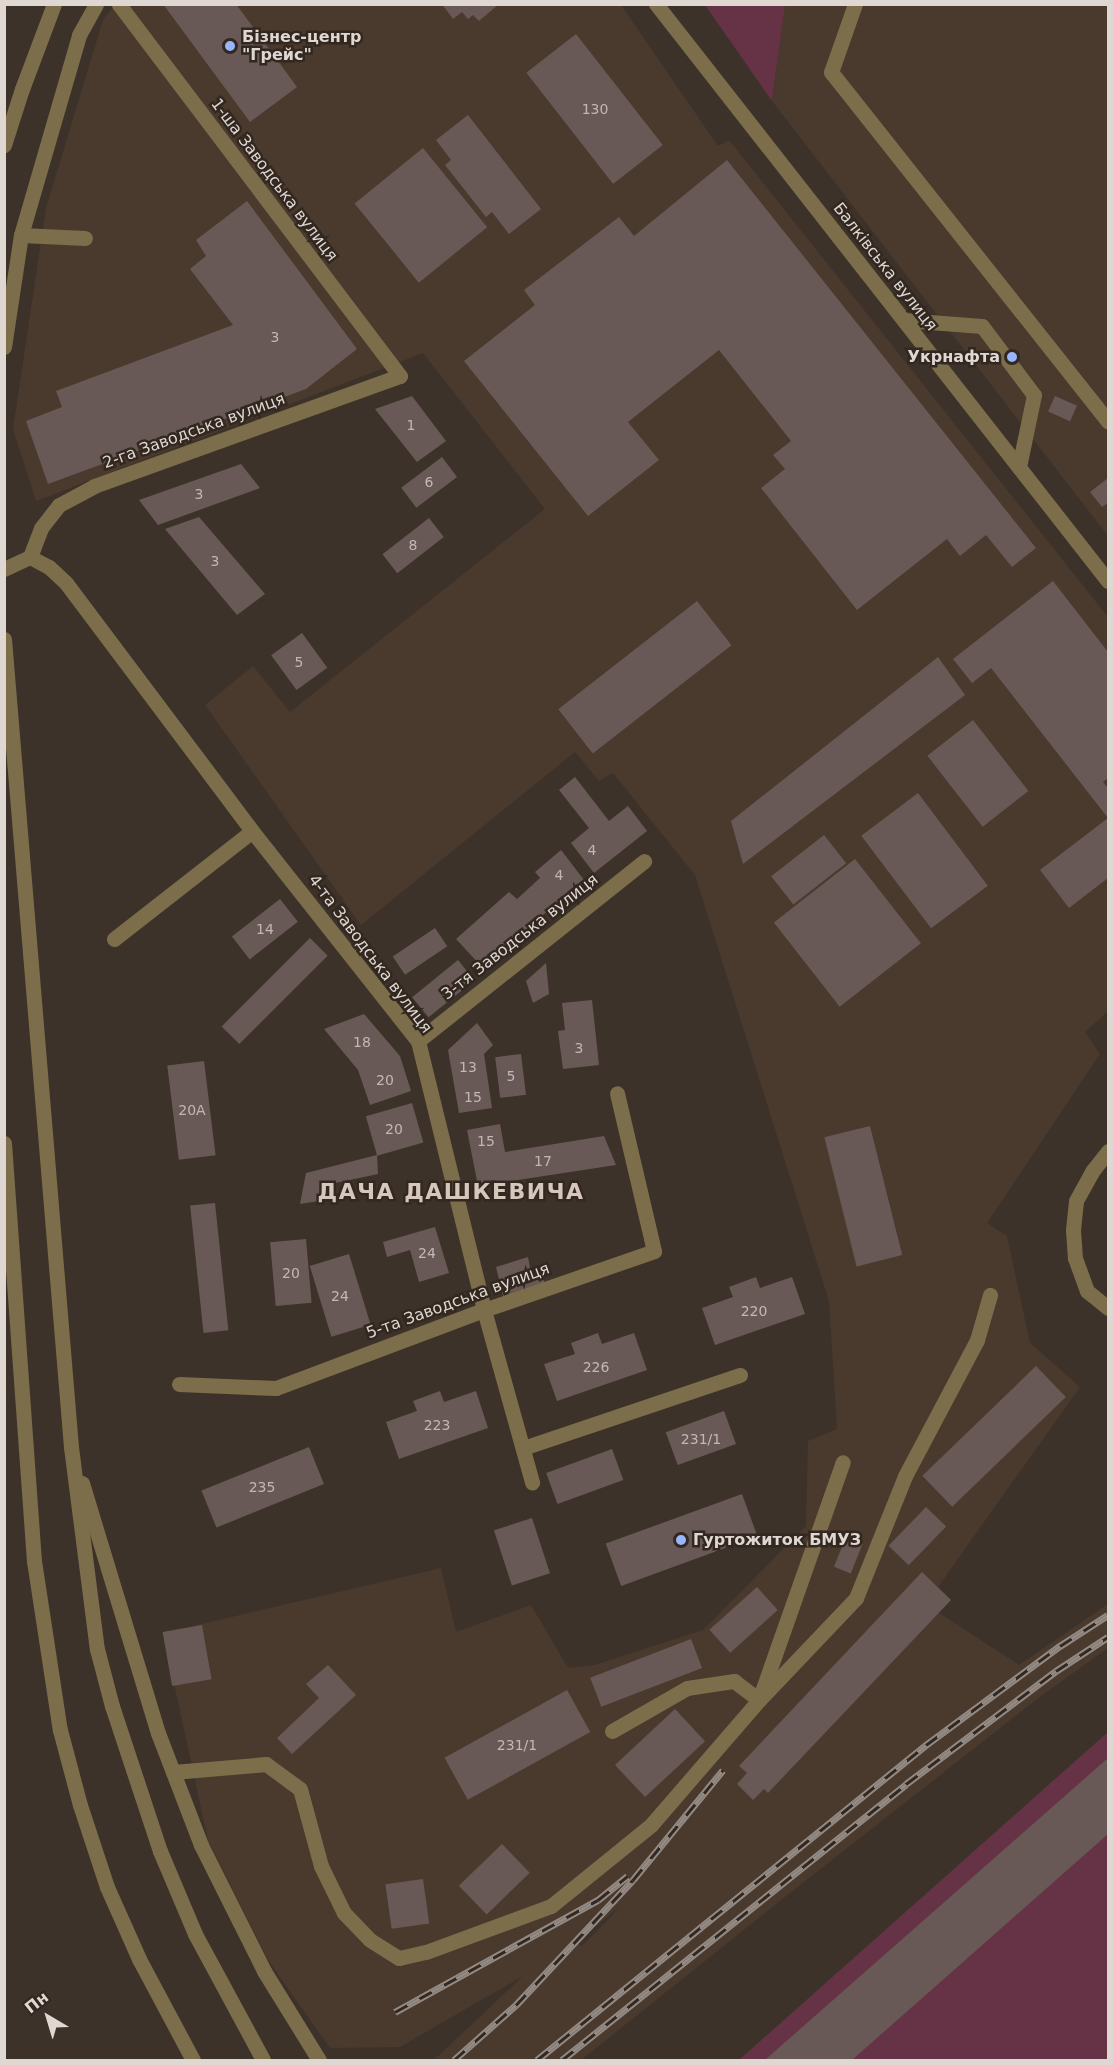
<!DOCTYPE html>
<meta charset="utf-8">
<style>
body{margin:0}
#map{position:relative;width:1113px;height:2065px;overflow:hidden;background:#3d322a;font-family:"DejaVu Sans",sans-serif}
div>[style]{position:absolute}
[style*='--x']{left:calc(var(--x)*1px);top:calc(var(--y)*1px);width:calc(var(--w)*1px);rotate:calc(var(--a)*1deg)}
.built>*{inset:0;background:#4a392d}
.green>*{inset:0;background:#663346}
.building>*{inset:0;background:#695956;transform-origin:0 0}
.minor>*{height:15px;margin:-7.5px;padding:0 7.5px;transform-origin:7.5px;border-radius:7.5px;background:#7c6e4a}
.rail>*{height:7px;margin-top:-3.5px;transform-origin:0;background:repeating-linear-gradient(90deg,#332820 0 14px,#938a84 0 28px);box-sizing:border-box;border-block:2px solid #938a84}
.dots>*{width:16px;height:16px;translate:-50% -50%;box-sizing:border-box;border:3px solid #332820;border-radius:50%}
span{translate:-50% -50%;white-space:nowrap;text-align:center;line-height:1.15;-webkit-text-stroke:5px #332820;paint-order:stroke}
.number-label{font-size:14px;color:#c2b8b3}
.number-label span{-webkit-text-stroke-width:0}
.poi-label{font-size:16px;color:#dfd7d2;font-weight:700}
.left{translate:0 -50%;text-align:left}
.right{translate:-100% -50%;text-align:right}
.street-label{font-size:16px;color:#dfd7d2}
.district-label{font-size:22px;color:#d6c7bd;font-weight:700;letter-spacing:1.5px}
.frame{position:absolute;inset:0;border:6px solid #dfd7d2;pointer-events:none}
.north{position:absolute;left:18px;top:1987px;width:60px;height:60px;-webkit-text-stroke:4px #332820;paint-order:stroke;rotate:322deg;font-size:16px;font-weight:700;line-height:24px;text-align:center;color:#dfd7d2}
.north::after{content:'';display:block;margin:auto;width:21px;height:27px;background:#dfd7d2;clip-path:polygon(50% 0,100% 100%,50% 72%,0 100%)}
</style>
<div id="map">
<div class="built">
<div style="clip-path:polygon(evenodd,115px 5px,621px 5px,718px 146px,729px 140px,1108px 617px,1108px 1011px,1085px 1032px,1100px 1054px,987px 1223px,1007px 1236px,1030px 1343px,1080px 1387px,938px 1587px,951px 1600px,936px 1611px,1019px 1665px,1108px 1604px,1108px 1648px,1041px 1696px,800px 1885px,581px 2060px,434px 2060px,523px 1976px,400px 2047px,330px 2048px,268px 1960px,208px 1840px,163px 1633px,441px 1568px,456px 1632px,531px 1605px,568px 1668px,595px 1665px,703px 1630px,806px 1526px,808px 1441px,837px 1429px,829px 1301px,695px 875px,613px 773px,599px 781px,575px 752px,361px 925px,205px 705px,253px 666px,290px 712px,545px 509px,423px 353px,36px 501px,13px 429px,46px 208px,103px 20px,115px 5px,621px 1906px,582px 1946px,575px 1943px,575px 1942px,621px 1906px)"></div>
<div style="clip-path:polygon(785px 5px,1108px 5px,1108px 536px,772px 101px)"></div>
</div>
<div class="green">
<div style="clip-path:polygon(705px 5px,785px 5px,772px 101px)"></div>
<div style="clip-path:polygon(1108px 1732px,1108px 2060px,739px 2060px)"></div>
</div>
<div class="building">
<div style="clip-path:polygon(163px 4px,236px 4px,297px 87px,250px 122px)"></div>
<div style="clip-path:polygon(442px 4px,499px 4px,479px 21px,473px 15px,468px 19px,462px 12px,453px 19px)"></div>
<div style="left:576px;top:34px;width:141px;height:63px;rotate:52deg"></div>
<div style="clip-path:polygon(468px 115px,541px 209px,509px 234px,492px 212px,486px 217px,445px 165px,451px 160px,436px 140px)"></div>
<div style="left:423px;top:148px;width:102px;height:88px;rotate:51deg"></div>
<div style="clip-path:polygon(727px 160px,1036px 548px,1012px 567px,986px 535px,960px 556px,947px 539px,857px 610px,761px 488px,785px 469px,773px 455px,791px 441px,719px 350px,628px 422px,659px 460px,588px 516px,464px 361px,535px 305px,524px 290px,619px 217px,634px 236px)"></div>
<div style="clip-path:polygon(247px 201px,357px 349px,306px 389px,48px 484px,26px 421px,62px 407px,56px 391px,233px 325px,190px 269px,206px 256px,196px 240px)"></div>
<div style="clip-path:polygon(412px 396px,446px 441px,417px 462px,375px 409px)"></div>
<div style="left:1055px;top:396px;width:24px;height:17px;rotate:24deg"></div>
<div style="left:442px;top:457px;width:25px;height:51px;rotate:53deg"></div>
<div style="clip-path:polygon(241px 464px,260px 488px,158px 525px,139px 500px)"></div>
<div style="clip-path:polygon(1108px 478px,1108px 503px,1102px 507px,1090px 492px)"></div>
<div style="clip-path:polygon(199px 517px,265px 594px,237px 615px,165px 529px)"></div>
<div style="left:429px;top:518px;width:24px;height:59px;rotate:52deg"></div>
<div style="clip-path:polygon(1053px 581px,1108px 652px,1108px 778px,1103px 782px,1108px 788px,1108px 878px,1069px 908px,1040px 870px,1108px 818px,991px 668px,972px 683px,953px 659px)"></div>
<div style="left:697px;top:601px;width:56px;height:176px;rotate:52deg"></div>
<div style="left:302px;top:633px;width:43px;height:38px;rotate:54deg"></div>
<div style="clip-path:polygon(938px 657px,965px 695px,743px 864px,731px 821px)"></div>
<div style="left:973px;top:720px;width:90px;height:58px;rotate:52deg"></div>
<div style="clip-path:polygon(575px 777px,609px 821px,628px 806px,647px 831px,594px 873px,571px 843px,589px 828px,559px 790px)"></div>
<div style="left:918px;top:793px;width:116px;height:71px;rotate:53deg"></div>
<div style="left:824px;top:835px;width:36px;height:67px;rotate:52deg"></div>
<div style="clip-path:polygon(561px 850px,584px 880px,482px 967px,456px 939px,509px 892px,517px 899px,540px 878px,535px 872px)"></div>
<div style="left:855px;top:859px;width:107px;height:103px;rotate:52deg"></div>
<div style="left:280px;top:899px;width:29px;height:61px;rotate:52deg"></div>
<div style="left:435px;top:928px;width:22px;height:51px;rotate:56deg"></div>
<div style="left:310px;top:938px;width:25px;height:125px;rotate:45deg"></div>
<div style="left:458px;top:960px;width:26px;height:59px;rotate:51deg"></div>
<div style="clip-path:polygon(546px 963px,549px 994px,533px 1003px,526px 981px)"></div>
<div style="clip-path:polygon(592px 1000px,599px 1065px,563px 1069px,558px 1031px,565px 1030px,562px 1003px)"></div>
<div style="clip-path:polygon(364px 1014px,400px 1056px,411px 1091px,370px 1105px,358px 1070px,324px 1029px)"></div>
<div style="clip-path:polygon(477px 1023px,493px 1045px,484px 1054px,492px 1108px,459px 1113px,448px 1050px)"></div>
<div style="left:521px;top:1054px;width:41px;height:26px;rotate:83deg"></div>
<div style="left:204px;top:1061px;width:95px;height:37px;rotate:83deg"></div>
<div style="left:412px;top:1103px;width:41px;height:48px;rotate:74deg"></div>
<div style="clip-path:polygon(500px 1124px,505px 1152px,604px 1136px,616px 1165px,478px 1186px,467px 1130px)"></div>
<div style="left:870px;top:1126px;width:133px;height:47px;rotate:76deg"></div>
<div style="clip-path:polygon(377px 1155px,378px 1174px,321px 1186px,319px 1201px,300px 1204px,306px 1173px)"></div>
<div style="left:215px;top:1203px;width:128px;height:25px;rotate:84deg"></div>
<div style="clip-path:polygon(435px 1227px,449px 1273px,419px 1282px,410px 1250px,387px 1257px,383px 1242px)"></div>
<div style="left:306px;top:1239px;width:64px;height:36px;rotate:85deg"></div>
<div style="left:349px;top:1254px;width:74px;height:41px;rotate:73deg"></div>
<div style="clip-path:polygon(528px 1257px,531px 1274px,544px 1275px,544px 1288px,504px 1300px,496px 1267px)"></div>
<div style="clip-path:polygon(756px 1277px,760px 1288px,792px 1277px,805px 1314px,715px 1345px,702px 1308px,733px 1297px,729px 1287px)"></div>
<div style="clip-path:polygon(598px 1333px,602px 1344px,634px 1333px,647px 1370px,557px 1401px,544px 1364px,575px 1354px,571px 1343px)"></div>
<div style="left:1036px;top:1366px;width:43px;height:158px;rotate:46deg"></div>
<div style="clip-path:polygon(440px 1391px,444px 1402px,476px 1391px,488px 1428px,399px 1459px,386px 1422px,417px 1411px,413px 1401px)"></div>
<div style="left:724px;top:1411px;width:35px;height:62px;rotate:70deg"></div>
<div style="left:309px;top:1447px;width:40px;height:116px;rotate:68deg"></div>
<div style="left:612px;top:1449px;width:33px;height:70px;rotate:70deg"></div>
<div style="left:742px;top:1494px;width:45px;height:145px;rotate:70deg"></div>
<div style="left:926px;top:1507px;width:28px;height:54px;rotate:44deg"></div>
<div style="left:532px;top:1518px;width:58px;height:40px;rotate:72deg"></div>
<div style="left:846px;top:1537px;width:18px;height:32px;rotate:22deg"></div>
<div style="clip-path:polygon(922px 1572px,951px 1600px,768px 1793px,764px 1789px,753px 1800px,737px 1784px,747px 1773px,739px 1766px)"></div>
<div style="left:757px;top:1587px;width:31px;height:64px;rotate:48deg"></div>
<div style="left:202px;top:1625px;width:55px;height:40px;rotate:80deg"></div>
<div style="left:691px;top:1639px;width:31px;height:108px;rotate:69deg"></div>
<div style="clip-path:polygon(328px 1665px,356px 1695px,292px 1754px,277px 1738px,319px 1698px,306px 1684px)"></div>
<div style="left:567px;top:1690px;width:48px;height:140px;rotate:61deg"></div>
<div style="left:675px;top:1709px;width:44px;height:82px;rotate:47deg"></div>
<div style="clip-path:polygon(1108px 1758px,1108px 1834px,852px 2060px,765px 2060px)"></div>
<div style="left:502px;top:1844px;width:40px;height:60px;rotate:46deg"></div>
<div style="left:423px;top:1879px;width:45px;height:38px;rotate:82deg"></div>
</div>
<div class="minor">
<div style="--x:656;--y:4;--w:733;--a:51.93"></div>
<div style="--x:855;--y:4;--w:72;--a:109.4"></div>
<div style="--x:831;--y:72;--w:446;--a:51.6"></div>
<div style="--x:4;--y:145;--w:59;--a:-72.2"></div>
<div style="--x:22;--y:89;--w:91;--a:-69.4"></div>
<div style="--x:21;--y:235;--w:64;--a:2.7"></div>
<div style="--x:904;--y:320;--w:78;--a:4.4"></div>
<div style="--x:982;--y:326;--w:86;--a:53"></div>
<div style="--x:1034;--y:395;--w:74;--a:101.8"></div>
<div style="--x:4;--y:347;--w:113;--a:-81.4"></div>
<div style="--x:21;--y:235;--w:208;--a:-73.8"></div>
<div style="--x:79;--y:35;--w:35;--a:-61"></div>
<div style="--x:30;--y:557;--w:21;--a:28"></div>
<div style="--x:49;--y:567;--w:23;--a:43"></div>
<div style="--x:66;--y:583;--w:310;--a:53.1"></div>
<div style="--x:252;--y:831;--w:268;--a:51.7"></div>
<div style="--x:418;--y:1041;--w:277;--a:76.2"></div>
<div style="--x:484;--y:1310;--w:179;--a:74.4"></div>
<div style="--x:30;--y:557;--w:31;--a:-69"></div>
<div style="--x:41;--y:528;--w:29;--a:-52"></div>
<div style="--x:59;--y:505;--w:40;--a:-28"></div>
<div style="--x:94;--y:486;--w:325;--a:-19.8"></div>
<div style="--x:400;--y:376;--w:466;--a:-127.1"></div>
<div style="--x:4;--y:569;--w:29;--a:-25"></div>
<div style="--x:4;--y:639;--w:811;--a:85.26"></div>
<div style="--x:71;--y:1447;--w:204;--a:82.7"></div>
<div style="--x:97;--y:1649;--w:59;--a:75.3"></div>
<div style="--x:112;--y:1706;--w:153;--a:71.7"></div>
<div style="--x:160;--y:1851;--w:90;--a:67.1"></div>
<div style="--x:195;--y:1934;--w:143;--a:61.6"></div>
<div style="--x:114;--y:939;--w:175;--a:-38"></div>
<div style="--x:418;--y:1041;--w:289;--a:-38.5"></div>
<div style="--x:4;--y:1143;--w:419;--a:85.9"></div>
<div style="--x:34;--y:1561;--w:171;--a:81.3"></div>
<div style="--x:60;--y:1730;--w:78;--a:75.1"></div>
<div style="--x:80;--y:1805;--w:86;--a:71.8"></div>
<div style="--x:107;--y:1887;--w:79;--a:66"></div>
<div style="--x:139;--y:1959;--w:115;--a:61.9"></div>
<div style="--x:1108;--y:1151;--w:24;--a:128"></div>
<div style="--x:1093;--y:1170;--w:35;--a:119"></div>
<div style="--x:1076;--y:1201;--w:29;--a:96"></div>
<div style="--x:1073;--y:1230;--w:28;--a:86"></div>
<div style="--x:1075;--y:1258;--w:35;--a:70"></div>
<div style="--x:1087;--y:1291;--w:27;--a:39"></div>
<div style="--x:179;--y:1384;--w:97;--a:2.4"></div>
<div style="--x:276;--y:1388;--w:222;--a:-20.6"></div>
<div style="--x:484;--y:1310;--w:180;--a:-19.1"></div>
<div style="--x:654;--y:1251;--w:162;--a:-103.2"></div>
<div style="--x:523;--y:1448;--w:229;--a:-18.6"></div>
<div style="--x:82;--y:1483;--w:261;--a:73.1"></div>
<div style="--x:158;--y:1733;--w:120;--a:69"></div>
<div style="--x:201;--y:1845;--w:141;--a:63.4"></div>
<div style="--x:264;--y:1971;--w:105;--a:58.3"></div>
<div style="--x:612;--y:1731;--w:86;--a:-29.8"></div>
<div style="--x:687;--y:1688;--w:48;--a:-8.5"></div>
<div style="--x:734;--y:1681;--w:31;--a:37"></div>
<div style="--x:759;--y:1700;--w:141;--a:-46.4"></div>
<div style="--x:856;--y:1598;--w:131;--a:-68.1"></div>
<div style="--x:905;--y:1476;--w:154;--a:-62.1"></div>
<div style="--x:977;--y:1340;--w:47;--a:-73.9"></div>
<div style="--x:173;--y:1772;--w:93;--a:-4.9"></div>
<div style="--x:266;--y:1764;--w:42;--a:36.3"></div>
<div style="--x:300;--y:1789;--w:80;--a:74.7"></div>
<div style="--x:321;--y:1866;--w:52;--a:63.9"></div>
<div style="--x:344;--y:1913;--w:37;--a:46"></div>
<div style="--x:370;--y:1940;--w:34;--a:32"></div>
<div style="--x:399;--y:1958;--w:28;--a:-13"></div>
<div style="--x:426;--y:1952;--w:133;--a:-20.2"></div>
<div style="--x:551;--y:1906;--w:129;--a:-39"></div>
<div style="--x:651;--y:1825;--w:165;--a:-49.2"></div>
<div style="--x:759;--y:1700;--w:252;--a:-70.6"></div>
</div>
<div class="rail">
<div style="--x:395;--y:2012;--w:232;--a:-28.9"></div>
<div style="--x:598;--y:1900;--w:38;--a:-39"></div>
<div style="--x:454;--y:2060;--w:83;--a:-41.6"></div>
<div style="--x:516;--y:2005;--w:171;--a:-46.9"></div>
<div style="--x:633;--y:1880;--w:142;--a:-50.7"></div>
<div style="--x:537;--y:2060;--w:501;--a:-39"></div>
<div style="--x:926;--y:1745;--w:167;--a:-36.5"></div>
<div style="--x:1060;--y:1646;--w:57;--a:-32.9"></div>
<div style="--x:562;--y:2060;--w:441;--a:-38.7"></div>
<div style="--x:906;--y:1784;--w:188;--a:-37"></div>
<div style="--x:1056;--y:1671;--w:62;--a:-33.2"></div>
</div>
<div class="dots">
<div style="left:230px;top:46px;background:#97b6fd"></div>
<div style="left:1012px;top:357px;background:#97b6fd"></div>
<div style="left:681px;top:1540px;background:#97b6fd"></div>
</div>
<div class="number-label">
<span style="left:595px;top:109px">130</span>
<span style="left:275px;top:337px">3</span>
<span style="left:411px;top:425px">1</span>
<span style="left:429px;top:482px">6</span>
<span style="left:199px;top:494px">3</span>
<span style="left:413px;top:545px">8</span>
<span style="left:215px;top:561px">3</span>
<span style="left:299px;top:662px">5</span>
<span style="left:592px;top:850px">4</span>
<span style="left:559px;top:875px">4</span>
<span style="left:265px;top:929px">14</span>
<span style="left:362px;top:1042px">18</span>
<span style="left:579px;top:1048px">3</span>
<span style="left:468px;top:1067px">13</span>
<span style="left:511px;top:1076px">5</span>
<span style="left:385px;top:1080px">20</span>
<span style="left:473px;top:1097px">15</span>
<span style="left:192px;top:1110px">20А</span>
<span style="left:394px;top:1129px">20</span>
<span style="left:486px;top:1141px">15</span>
<span style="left:543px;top:1161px">17</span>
<span style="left:427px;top:1253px">24</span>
<span style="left:291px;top:1273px">20</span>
<span style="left:340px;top:1296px">24</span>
<span style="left:754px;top:1311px">220</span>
<span style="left:596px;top:1367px">226</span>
<span style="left:437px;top:1425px">223</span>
<span style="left:701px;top:1439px">231/1</span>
<span style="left:262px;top:1487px">235</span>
<span style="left:517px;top:1745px">231/1</span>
</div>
<div class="poi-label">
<span class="left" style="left:242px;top:46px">Бізнес-центр<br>"Грейс"</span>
<span class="right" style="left:1000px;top:357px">Укрнафта</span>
<span class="left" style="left:693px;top:1540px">Гуртожиток БМУЗ</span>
</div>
<div class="street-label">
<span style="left:274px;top:180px;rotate:53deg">1-ша Заводська вулиця</span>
<span style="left:885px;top:267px;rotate:52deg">Балківська вулиця</span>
<span style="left:194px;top:431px;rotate:-20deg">2-га Заводська вулиця</span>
<span style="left:520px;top:937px;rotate:-38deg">3-тя Заводська вулиця</span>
<span style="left:370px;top:954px;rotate:53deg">4-та Заводська вулиця</span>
<span style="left:458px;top:1301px;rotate:-20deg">5-та Заводська вулиця</span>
</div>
<div class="district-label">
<span style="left:451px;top:1192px">ДАЧА ДАШКЕВИЧА</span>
</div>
<div class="frame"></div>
<div class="north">Пн</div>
</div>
